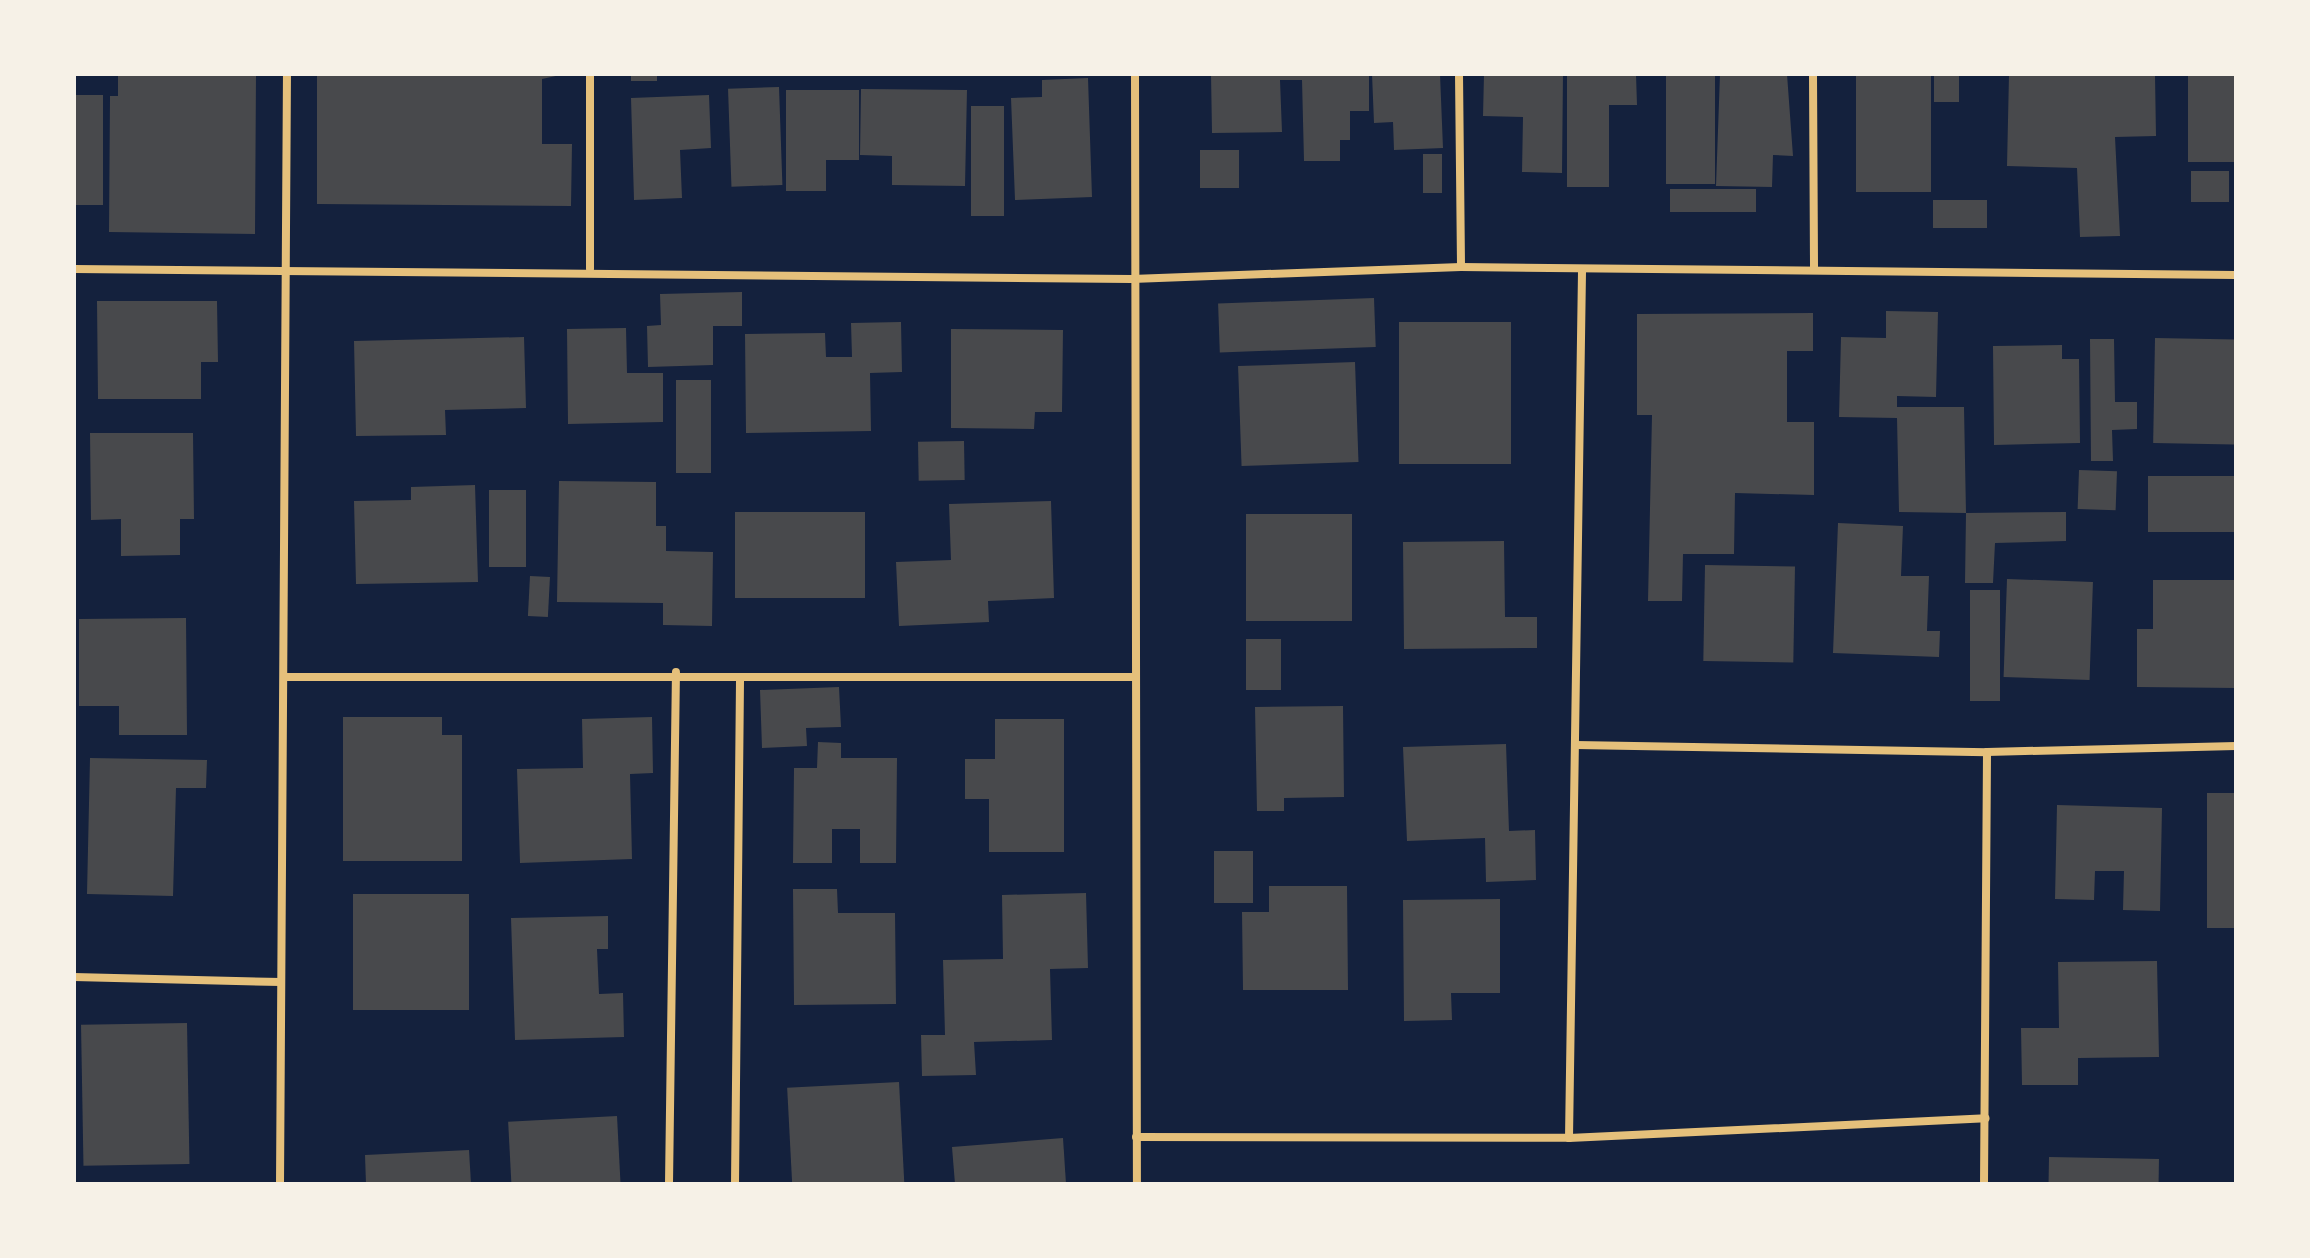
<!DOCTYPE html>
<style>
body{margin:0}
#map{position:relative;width:2310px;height:1258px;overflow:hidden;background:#14213d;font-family:Karla,sans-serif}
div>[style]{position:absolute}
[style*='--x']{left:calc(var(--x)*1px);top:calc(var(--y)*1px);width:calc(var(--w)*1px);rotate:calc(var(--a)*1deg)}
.building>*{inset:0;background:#48494c;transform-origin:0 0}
.minor>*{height:8px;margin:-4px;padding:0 4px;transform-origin:4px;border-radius:4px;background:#e5c07b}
span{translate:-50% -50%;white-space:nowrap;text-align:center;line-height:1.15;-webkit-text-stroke:8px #f6f1e7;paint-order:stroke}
.frame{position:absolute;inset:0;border:76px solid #f6f1e7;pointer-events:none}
</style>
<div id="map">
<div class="building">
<div style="clip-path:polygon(118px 74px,256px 74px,255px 234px,109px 232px,110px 96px,118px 96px)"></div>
<div style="clip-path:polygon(317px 74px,565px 74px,542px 79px,542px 144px,572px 144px,571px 206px,317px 204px)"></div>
<div style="left:631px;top:74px;width:26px;height:7px"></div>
<div style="clip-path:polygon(1211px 74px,1369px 74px,1369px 111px,1350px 111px,1350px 140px,1340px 140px,1340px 161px,1304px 161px,1302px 80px,1280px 80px,1282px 132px,1212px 133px)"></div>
<div style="clip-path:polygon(1372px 74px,1440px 74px,1443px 148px,1394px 150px,1393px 122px,1374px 123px)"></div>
<div style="clip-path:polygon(1484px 74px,1563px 74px,1562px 173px,1522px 172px,1523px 117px,1483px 116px)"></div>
<div style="clip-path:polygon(1567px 74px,1636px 74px,1637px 105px,1609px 105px,1609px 187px,1567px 187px)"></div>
<div style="left:1666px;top:74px;width:49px;height:110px"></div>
<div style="clip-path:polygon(1720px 74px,1787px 74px,1793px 156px,1773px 155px,1772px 187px,1716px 186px)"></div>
<div style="left:1856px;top:74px;width:75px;height:118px"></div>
<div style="left:1934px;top:74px;width:25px;height:28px"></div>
<div style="clip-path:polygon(2009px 74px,2155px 75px,2156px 136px,2115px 137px,2120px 236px,2080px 237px,2077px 168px,2007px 166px)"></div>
<div style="left:2188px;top:74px;width:48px;height:88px"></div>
<div style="clip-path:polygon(1088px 78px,1092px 197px,1015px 200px,1011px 98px,1042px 97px,1042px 80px)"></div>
<div style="left:779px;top:87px;width:98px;height:51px;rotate:88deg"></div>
<div style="clip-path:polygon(861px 89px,967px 90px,965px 186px,892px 185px,892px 156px,860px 155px)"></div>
<div style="clip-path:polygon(786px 90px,859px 90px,859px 160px,826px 160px,826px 191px,786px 191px)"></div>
<div style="left:74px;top:95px;width:29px;height:110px"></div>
<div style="clip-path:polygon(709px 95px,711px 148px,680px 150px,682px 198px,634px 200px,631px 98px)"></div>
<div style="left:971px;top:106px;width:33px;height:110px"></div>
<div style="left:1200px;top:150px;width:39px;height:38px"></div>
<div style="left:1423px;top:154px;width:19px;height:39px"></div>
<div style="left:2191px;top:171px;width:38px;height:31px"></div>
<div style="left:1670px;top:189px;width:86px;height:23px"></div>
<div style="left:1933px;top:200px;width:54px;height:28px"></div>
<div style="clip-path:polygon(742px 292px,742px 326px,713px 326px,713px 365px,648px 367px,647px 326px,661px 325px,660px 294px)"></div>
<div style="left:1374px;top:298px;width:49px;height:156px;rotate:88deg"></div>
<div style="clip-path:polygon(97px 301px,217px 301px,218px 362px,201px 362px,201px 399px,98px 399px)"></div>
<div style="clip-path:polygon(1886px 311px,1938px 312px,1936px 397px,1897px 396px,1897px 407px,1964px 407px,1966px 513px,2066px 512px,2066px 541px,1995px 543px,1993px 583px,1965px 583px,1966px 513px,1899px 512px,1897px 418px,1839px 417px,1841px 337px,1886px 338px)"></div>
<div style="clip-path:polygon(1813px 313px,1813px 351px,1787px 351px,1787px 422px,1814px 422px,1814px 495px,1735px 493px,1734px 554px,1683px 554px,1682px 601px,1648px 601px,1652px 415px,1637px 415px,1637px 314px)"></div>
<div style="clip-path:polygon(901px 322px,902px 372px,870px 373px,871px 431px,746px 433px,745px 334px,825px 333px,826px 357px,852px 357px,851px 323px)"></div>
<div style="left:1399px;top:322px;width:112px;height:142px"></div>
<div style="clip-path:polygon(626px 328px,627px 373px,663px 373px,663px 422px,568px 424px,567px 329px)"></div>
<div style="clip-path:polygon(951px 329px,1063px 330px,1062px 412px,1035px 412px,1034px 429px,951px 428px)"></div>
<div style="clip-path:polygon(524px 337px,526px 408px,445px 410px,446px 435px,356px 436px,354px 341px)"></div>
<div style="left:2155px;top:338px;width:81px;height:105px;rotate:1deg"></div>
<div style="clip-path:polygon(2090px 339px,2114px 339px,2115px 402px,2137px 402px,2137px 429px,2112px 430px,2113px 461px,2091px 461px)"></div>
<div style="clip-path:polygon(2062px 345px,2062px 359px,2079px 359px,2080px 443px,1994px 445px,1993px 346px)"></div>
<div style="left:1355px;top:362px;width:100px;height:117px;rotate:88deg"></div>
<div style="left:676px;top:380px;width:35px;height:93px"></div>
<div style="clip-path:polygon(90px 433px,193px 433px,194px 519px,180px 519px,180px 555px,121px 556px,121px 519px,91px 520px)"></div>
<div style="left:964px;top:441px;width:39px;height:46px;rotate:89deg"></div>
<div style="left:2079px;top:470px;width:38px;height:39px;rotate:2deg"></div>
<div style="left:2236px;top:476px;width:56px;height:88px;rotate:90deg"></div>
<div style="clip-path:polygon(559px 481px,656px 482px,656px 526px,666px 526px,666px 551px,713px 552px,712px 626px,663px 625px,663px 603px,557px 602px)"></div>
<div style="clip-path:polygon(475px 485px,478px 582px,356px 584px,354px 501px,411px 500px,411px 487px)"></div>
<div style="left:489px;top:490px;width:37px;height:77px"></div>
<div style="clip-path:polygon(1051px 501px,1054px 598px,988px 601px,989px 622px,899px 626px,896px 562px,951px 560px,949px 504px)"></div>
<div style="left:735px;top:512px;width:130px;height:86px"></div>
<div style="left:1352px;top:514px;width:107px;height:106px;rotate:90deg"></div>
<div style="clip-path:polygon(1838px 523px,1903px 526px,1901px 576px,1929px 576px,1927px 631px,1940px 631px,1939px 657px,1833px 653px)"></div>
<div style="clip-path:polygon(1504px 541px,1505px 617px,1537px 617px,1537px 648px,1404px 649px,1403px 542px)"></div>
<div style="left:1705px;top:565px;width:90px;height:96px;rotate:1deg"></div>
<div style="left:530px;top:576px;width:20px;height:40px;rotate:3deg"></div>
<div style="left:2007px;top:579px;width:86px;height:98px;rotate:2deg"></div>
<div style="clip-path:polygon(2153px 580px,2236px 580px,2236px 688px,2137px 687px,2137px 629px,2153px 629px)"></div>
<div style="left:1970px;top:590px;width:30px;height:111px"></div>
<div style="clip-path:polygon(186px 618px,187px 735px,119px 735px,119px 706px,79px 706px,79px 619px)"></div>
<div style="left:1246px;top:639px;width:35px;height:51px"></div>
<div style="clip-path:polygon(839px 687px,841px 727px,806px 728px,807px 746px,762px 748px,760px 690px)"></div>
<div style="clip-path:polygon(1343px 706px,1344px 797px,1284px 798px,1284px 811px,1257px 811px,1255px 707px)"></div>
<div style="clip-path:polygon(343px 717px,442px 717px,442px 735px,462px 735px,462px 861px,343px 861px)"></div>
<div style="clip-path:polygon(652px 717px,653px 773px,630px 774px,632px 859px,520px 863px,517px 769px,583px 768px,582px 719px)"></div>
<div style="clip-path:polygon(995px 719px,1064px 719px,1064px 852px,989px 852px,989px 799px,965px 799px,965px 759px,995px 759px)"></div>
<div style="clip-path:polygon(818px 742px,841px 743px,841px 758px,897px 758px,896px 863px,860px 863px,860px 829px,832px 829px,832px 863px,793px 863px,794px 768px,817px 768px)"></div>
<div style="clip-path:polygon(1506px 744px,1509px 831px,1535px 830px,1536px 880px,1486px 882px,1485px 838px,1407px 841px,1403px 747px)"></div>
<div style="clip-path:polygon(90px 758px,207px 760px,206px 788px,176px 788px,173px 896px,87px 894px)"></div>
<div style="left:2207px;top:793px;width:29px;height:135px"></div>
<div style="clip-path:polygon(2057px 805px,2162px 808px,2160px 911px,2123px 910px,2124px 871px,2095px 871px,2094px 900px,2055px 899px)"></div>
<div style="left:1214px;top:851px;width:39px;height:52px"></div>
<div style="clip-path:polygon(1269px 886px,1347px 886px,1348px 990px,1243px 990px,1242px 912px,1269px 912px)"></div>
<div style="clip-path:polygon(793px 889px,837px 889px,838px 913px,895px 913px,896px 1004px,794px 1005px)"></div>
<div style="clip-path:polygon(1086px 893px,1088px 968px,1050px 969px,1052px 1040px,974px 1042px,976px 1075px,922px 1076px,921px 1035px,945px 1035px,943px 960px,1003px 959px,1002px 895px)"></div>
<div style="left:469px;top:894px;width:116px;height:116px;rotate:90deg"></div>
<div style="clip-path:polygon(1500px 899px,1500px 993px,1451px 993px,1452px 1020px,1404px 1021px,1403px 900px)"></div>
<div style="clip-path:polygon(608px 916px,608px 949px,597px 949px,599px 994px,623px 993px,624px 1037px,515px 1040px,511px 918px)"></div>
<div style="clip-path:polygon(2157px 961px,2159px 1057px,2078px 1058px,2078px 1085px,2022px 1085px,2021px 1028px,2059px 1028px,2058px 962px)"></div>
<div style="left:187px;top:1023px;width:141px;height:106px;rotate:89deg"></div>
<div style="left:899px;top:1082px;width:102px;height:112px;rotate:87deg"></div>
<div style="left:617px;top:1116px;width:68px;height:109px;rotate:87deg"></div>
<div style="clip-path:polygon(1063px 1138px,1066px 1184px,955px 1184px,952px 1147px)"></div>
<div style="clip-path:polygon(469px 1150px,471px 1184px,366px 1184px,365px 1155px)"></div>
<div style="left:2049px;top:1157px;width:110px;height:27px;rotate:1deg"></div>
</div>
<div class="minor">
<div style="--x:1135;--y:74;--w:1110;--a:89.9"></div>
<div style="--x:1459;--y:74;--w:193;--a:89.4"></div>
<div style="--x:1813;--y:74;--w:196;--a:89.7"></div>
<div style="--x:74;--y:269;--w:1058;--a:0.54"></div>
<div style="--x:1132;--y:279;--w:329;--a:-2.1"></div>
<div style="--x:1461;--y:267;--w:775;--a:0.59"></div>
<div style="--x:590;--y:269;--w:195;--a:-90"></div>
<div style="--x:284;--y:677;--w:849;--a:0"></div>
<div style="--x:1576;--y:745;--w:411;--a:1"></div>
<div style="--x:1987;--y:752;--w:249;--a:-1.4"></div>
<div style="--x:74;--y:977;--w:207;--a:1.4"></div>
<div style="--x:1136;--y:1137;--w:433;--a:0.1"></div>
<div style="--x:1569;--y:1138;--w:417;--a:-2.7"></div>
<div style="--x:1569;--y:1138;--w:867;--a:-89.14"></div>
<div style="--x:280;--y:1184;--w:1110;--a:-89.64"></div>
<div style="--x:669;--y:1184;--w:512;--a:-89.22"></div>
<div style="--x:735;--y:1184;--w:506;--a:-89.43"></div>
<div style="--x:1984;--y:1184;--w:432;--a:-89.6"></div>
</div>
<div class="frame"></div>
</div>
